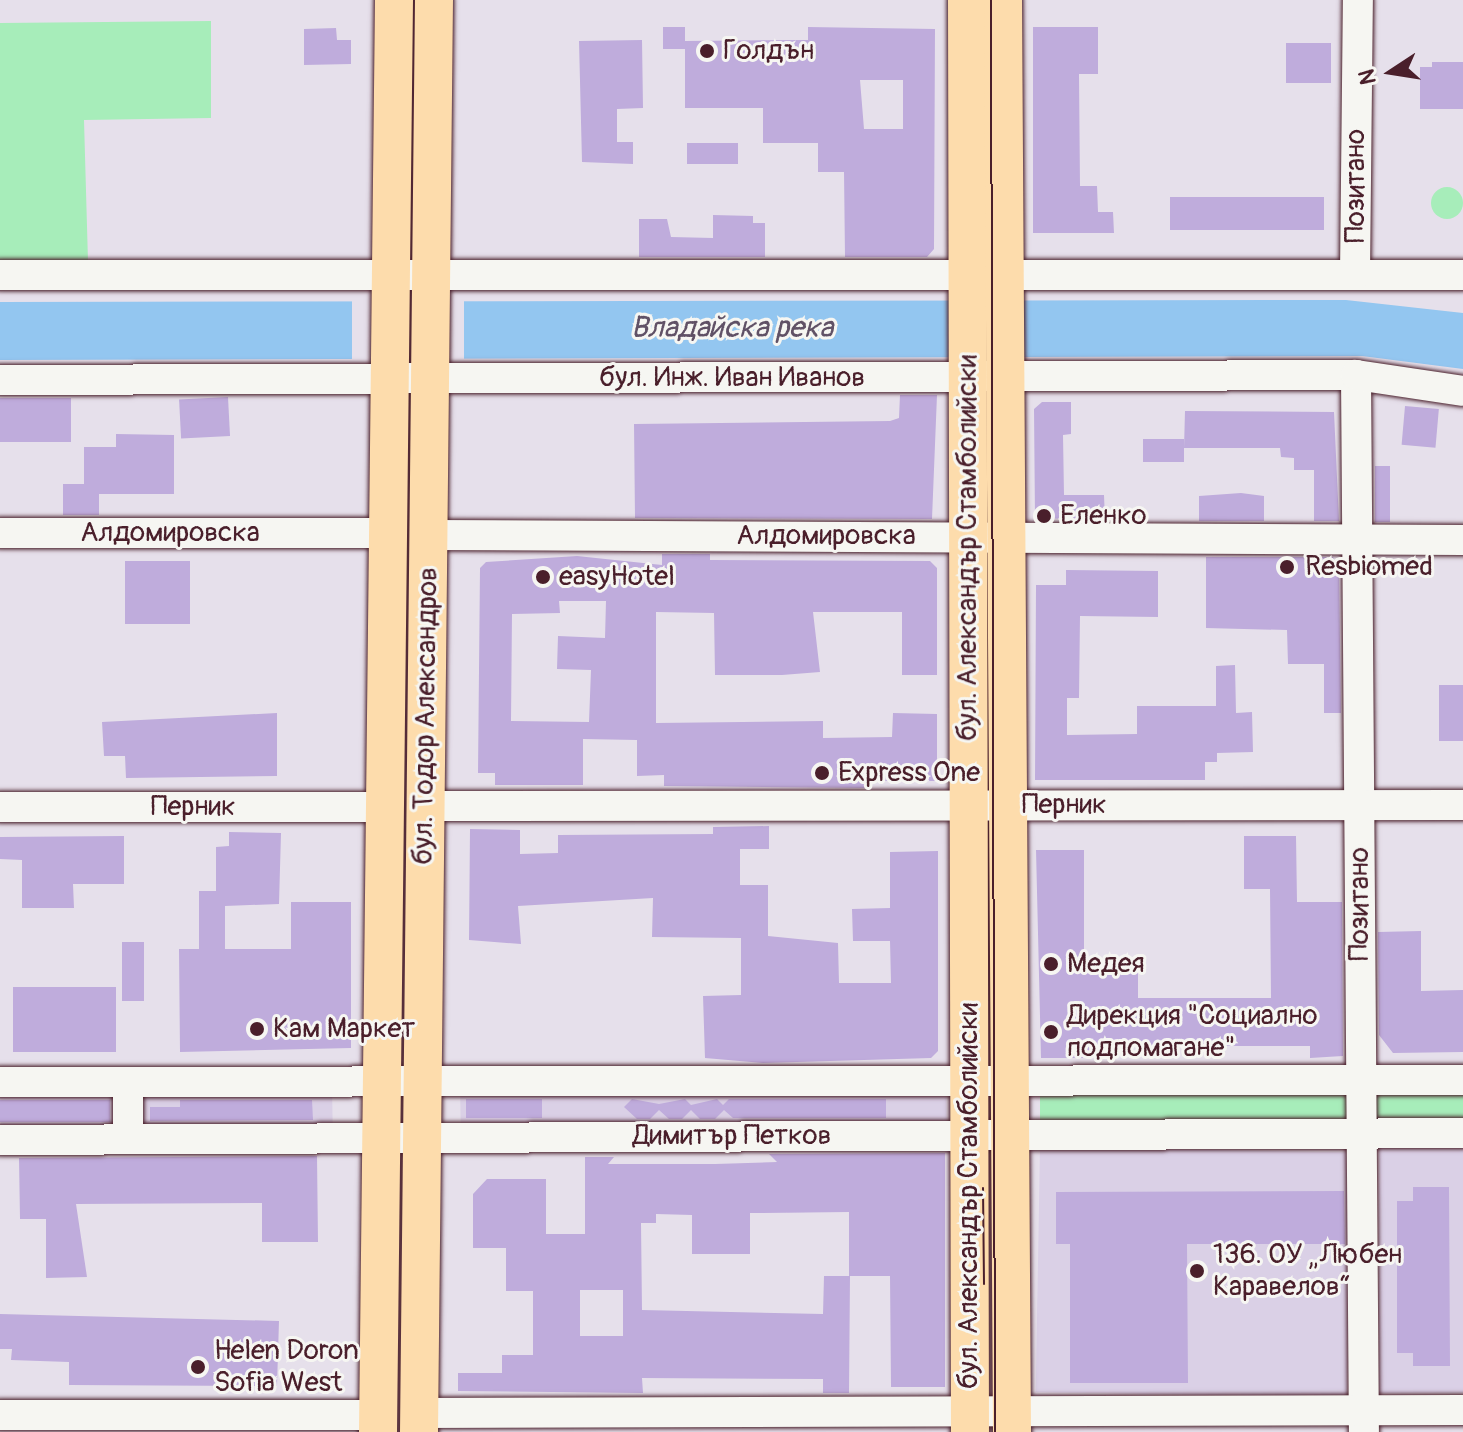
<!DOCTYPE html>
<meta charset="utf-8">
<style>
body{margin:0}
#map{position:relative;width:1463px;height:1432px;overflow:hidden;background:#e6e0eb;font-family:Pangolin,sans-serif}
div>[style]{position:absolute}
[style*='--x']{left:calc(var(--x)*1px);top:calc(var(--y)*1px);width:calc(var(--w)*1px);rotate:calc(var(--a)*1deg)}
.built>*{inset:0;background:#dad0e6;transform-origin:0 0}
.green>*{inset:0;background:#a7edba;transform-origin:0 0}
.round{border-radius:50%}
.water>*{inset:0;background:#93c6f0}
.pier>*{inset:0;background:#e6e0eb;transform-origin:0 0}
.building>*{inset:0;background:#bfacdc;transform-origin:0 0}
.roads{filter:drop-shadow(0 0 2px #4a1f2b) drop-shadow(0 0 2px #4a1f2b)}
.minor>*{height:30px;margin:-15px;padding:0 15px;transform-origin:15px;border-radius:15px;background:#f6f6f2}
.major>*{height:38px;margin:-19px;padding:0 19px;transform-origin:19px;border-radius:19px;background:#fddcac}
.tram>*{height:2px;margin:-1px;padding:0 1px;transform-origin:1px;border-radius:1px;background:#4a1f2b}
.dots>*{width:22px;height:22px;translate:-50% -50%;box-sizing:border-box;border:4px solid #f6f6f2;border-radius:50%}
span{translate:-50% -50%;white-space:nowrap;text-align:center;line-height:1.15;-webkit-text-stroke:6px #f6f6f2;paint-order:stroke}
.poi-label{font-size:28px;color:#4a1f2b}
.left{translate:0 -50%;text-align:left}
.street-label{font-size:28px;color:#4a1f2b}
.water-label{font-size:30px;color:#605166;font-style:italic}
.north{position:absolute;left:1351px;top:32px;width:80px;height:80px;-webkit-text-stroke:6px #f6f6f2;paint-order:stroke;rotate:258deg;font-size:22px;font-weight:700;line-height:32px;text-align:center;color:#4a1f2b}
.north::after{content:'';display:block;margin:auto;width:28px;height:36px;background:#4a1f2b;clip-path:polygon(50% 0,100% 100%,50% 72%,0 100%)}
</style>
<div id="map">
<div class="built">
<div style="left:946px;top:1080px;width:55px;height:486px;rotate:89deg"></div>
<div style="left:332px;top:1086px;width:45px;height:332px;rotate:89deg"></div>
<div style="left:1379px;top:1146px;width:84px;height:247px"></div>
<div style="left:1040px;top:1147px;width:311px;height:245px;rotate:1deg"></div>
</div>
<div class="green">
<div style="clip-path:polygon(211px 21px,211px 118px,84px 120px,88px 261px,0 261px,0 23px)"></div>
<div class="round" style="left:1431px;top:187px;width:32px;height:32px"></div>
<div style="left:1040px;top:1080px;width:423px;height:54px"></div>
</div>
<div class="water">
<div style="clip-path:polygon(1346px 300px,1463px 313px,1463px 369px,1362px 356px,0 360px,0 302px)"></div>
</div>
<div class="pier">
<div style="left:352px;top:298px;width:112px;height:67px"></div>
</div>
<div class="building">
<div style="left:663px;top:27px;width:22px;height:22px"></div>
<div style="clip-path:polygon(evenodd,808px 27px,935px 29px,934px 249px,927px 257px,845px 257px,844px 172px,818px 172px,818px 143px,763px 143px,763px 108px,685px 108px,685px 41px,808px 40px,808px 27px,860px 80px,903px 80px,903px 129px,864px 129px,860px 80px)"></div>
<div style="clip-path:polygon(1033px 27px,1098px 27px,1098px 74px,1079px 74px,1080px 186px,1097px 186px,1098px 212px,1113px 212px,1114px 233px,1033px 233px)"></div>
<div style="clip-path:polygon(336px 28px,337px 40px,351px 40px,351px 64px,304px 65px,304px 29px)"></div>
<div style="clip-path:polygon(642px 40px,643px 108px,617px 109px,617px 142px,633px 142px,633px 164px,582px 162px,579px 41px)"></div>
<div style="left:1331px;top:43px;width:40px;height:45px;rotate:90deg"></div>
<div style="clip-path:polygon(1432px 62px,1463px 62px,1463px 109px,1420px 109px,1420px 67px,1432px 67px)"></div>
<div style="left:687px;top:143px;width:51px;height:21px"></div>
<div style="left:1170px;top:197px;width:154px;height:33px"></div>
<div style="clip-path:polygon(713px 215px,753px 216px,753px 223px,765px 223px,765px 257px,639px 257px,639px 219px,667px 219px,671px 237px,713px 238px)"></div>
<div style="clip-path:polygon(900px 395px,937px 395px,932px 519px,635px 518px,634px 424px,890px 421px,899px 418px)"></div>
<div style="left:228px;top:397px;width:39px;height:49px;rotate:87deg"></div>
<div style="left:0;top:398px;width:71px;height:44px"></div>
<div style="clip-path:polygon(1042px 402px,1071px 402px,1071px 434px,1063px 435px,1064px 495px,1104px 495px,1105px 520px,1035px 518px,1034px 409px)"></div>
<div style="left:1405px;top:406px;width:34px;height:39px;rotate:5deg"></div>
<div style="clip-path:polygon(1185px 411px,1334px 412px,1339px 521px,1314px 521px,1314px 470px,1294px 470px,1294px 458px,1281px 457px,1280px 448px,1184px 448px)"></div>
<div style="clip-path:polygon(116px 434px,174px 435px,174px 494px,99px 494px,99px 515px,63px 515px,63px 484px,84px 484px,84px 447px,116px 447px)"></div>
<div style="left:1143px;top:439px;width:41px;height:23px"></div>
<div style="left:1375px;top:466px;width:15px;height:56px"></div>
<div style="clip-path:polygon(1241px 493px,1264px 496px,1264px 521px,1199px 521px,1199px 496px)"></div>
<div style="clip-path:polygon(evenodd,662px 554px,710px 554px,710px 560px,930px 561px,937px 568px,937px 675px,902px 675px,902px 612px,813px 612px,820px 672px,782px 675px,715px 675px,714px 613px,656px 612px,656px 723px,823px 721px,823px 738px,892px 737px,893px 713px,937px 714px,937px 781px,871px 781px,865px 788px,664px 786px,664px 775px,637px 776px,637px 740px,583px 739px,583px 785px,495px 785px,495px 773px,478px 773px,480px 568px,486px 562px,577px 556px,662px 565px,662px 554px,559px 601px,606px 601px,605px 638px,558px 636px,557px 669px,591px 670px,589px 722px,511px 721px,512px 614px,560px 613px,559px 601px)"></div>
<div style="clip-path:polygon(1206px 557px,1333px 557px,1339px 567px,1341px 713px,1324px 713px,1324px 664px,1288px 664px,1287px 630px,1206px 628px)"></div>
<div style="left:190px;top:561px;width:63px;height:65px;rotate:90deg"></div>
<div style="clip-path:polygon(1066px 570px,1158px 571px,1158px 617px,1080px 616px,1079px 698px,1067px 698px,1067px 735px,1137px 734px,1137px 706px,1216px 706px,1216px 666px,1235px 665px,1236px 713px,1252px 712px,1253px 752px,1217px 753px,1217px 762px,1205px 762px,1205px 780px,1035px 780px,1036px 585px,1066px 585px)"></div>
<div style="left:1439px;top:685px;width:24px;height:56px"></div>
<div style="clip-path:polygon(277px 713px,277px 776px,126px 778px,125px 756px,104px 756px,102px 722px)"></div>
<div style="clip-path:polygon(769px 826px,769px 849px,740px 849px,740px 885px,768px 885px,768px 936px,838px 943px,839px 983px,891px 983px,890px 941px,853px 941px,852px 909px,890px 908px,890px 852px,938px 851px,938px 1051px,931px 1058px,763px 1063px,705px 1058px,703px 996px,741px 995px,741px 938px,652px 937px,653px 898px,518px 906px,521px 944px,469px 940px,470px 829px,520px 830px,520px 854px,558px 853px,558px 835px,713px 834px,713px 827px)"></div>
<div style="clip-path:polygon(229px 832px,281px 833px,279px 904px,225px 906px,225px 949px,291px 949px,291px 902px,351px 902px,351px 1048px,180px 1052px,179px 949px,199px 949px,199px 891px,216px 891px,216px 847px,229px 846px)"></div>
<div style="clip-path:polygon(124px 836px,124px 884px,73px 884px,74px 908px,22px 908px,22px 860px,0 859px,0 837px)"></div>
<div style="clip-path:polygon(1244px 836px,1296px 836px,1297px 902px,1342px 902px,1343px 1056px,1310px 1058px,1310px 1046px,1089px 1046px,1089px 1058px,1041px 1058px,1036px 850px,1084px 850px,1084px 966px,1138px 964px,1138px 998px,1271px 998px,1270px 889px,1244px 889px)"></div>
<div style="clip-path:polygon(1421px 931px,1421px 991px,1463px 990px,1463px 1052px,1393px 1053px,1379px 1035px,1378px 932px)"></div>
<div style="left:122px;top:942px;width:22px;height:59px"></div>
<div style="left:13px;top:987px;width:103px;height:65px"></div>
<div style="left:466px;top:1099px;width:76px;height:19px"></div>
<div style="clip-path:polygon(632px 1099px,659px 1104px,685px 1099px,691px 1105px,717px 1099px,723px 1105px,729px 1099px,886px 1099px,886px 1118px,733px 1118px,724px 1110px,715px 1119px,700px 1119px,691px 1110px,682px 1119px,669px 1119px,659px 1110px,650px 1119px,637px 1119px,624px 1107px)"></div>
<div style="left:0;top:1100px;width:110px;height:22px"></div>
<div style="clip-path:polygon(180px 1100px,312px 1100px,313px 1120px,150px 1121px,150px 1107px,180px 1107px)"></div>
<div style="clip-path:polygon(evenodd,945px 1153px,945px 1387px,891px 1387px,890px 1276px,850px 1276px,849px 1393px,823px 1393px,823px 1379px,642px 1378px,643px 1393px,458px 1391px,458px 1373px,502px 1373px,502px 1355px,533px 1355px,533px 1291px,506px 1291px,506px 1248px,473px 1248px,473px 1194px,487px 1179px,546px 1179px,546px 1234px,585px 1234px,585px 1157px,614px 1157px,608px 1164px,715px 1164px,777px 1162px,769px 1154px,945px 1153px,849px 1212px,849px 1276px,824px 1276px,823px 1314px,642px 1310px,641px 1223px,656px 1223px,656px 1214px,692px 1215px,692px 1254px,750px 1254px,750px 1213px,849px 1212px,945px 1153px,580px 1290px,623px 1290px,623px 1336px,580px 1336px,580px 1290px)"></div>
<div style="clip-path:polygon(317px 1156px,318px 1242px,262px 1242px,262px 1203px,76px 1204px,87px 1277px,46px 1278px,46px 1219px,20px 1219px,19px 1158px)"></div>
<div style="clip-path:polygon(1413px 1187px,1449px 1187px,1450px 1366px,1413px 1366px,1413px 1353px,1397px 1353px,1397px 1201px,1413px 1201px)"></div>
<div style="clip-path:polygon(1344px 1191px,1345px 1244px,1187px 1244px,1188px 1383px,1070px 1383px,1070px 1244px,1056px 1244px,1056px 1192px)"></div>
<div style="clip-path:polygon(0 1314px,279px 1321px,277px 1386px,69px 1385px,69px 1362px,11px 1360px,12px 1349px,0 1349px)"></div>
</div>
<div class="roads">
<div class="minor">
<div style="--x:0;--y:275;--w:1463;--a:0"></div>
<div style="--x:1355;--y:275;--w:275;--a:-89.4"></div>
<div style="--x:1356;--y:375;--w:1057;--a:89.57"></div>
<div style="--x:0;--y:380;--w:1356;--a:-0.21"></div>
<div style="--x:1356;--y:375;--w:108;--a:8.5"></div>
<div style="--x:0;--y:533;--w:388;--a:0"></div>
<div style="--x:429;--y:535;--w:1034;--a:0.28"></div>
<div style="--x:425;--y:806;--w:1038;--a:-0.06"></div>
<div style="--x:0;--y:807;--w:386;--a:0"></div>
<div style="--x:0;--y:1082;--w:1463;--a:-0.08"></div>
<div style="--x:128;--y:1082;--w:57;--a:90"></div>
<div style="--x:0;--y:1140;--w:1463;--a:-0.27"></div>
<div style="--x:419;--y:1413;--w:1044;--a:-0.16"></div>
<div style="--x:0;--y:1415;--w:378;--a:0"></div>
</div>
<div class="major">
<div style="--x:967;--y:0;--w:1432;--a:89.88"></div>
<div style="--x:1003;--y:0;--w:1432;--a:89.64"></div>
<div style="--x:378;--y:1432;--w:1432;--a:-89.36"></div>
<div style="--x:419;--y:1432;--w:1432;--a:-89.4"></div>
</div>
</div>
<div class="tram">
<div style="--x:991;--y:0;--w:1432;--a:89.84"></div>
<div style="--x:983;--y:1188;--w:96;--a:89.4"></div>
</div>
<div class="dots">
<div style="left:707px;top:51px;background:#4a1f2b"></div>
<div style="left:1044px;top:516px;background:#4a1f2b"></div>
<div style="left:1287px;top:567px;background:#4a1f2b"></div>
<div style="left:543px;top:577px;background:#4a1f2b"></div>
<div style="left:822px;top:773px;background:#4a1f2b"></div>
<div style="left:1051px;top:964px;background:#4a1f2b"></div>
<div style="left:257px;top:1029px;background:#4a1f2b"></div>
<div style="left:1051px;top:1032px;background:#4a1f2b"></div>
<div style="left:1197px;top:1271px;background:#4a1f2b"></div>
<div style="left:198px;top:1367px;background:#4a1f2b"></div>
</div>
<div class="poi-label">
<span class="left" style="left:723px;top:51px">Голдън</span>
<span class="left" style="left:1060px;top:516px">Еленко</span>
<span class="left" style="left:1305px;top:567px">Resbiomed</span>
<span class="left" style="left:559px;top:577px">easyHotel</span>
<span class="left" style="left:838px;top:773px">Express One</span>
<span class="left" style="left:1067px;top:964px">Медея</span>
<span class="left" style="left:1067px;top:1032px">Дирекция "Социално<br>подпомагане"</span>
<span class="left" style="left:273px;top:1029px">Кам Маркет</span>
<span class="left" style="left:1213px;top:1271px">136. ОУ „Любен<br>Каравелов“</span>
<span class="left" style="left:214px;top:1367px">Helen Doron<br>Sofia West</span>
</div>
<div class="street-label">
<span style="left:1356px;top:186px;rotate:-90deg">Позитано</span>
<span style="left:732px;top:378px">бул. Инж. Иван Иванов</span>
<span style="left:170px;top:533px">Алдомировска</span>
<span style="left:826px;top:536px">Алдомировска</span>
<span style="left:968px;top:548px;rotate:-90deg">бул. Александър Стамболийски</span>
<span style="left:426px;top:716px;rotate:-89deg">бул. Тодор Александров</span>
<span style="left:1064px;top:805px">Перник</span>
<span style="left:193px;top:807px">Перник</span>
<span style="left:1360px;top:904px;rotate:-90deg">Позитано</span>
<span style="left:732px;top:1136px">Димитър Петков</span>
<span style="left:969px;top:1196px;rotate:-90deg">бул. Александър Стамболийски</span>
</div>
<div class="water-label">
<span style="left:732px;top:328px">Владайска река</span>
</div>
<div class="north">N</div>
</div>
